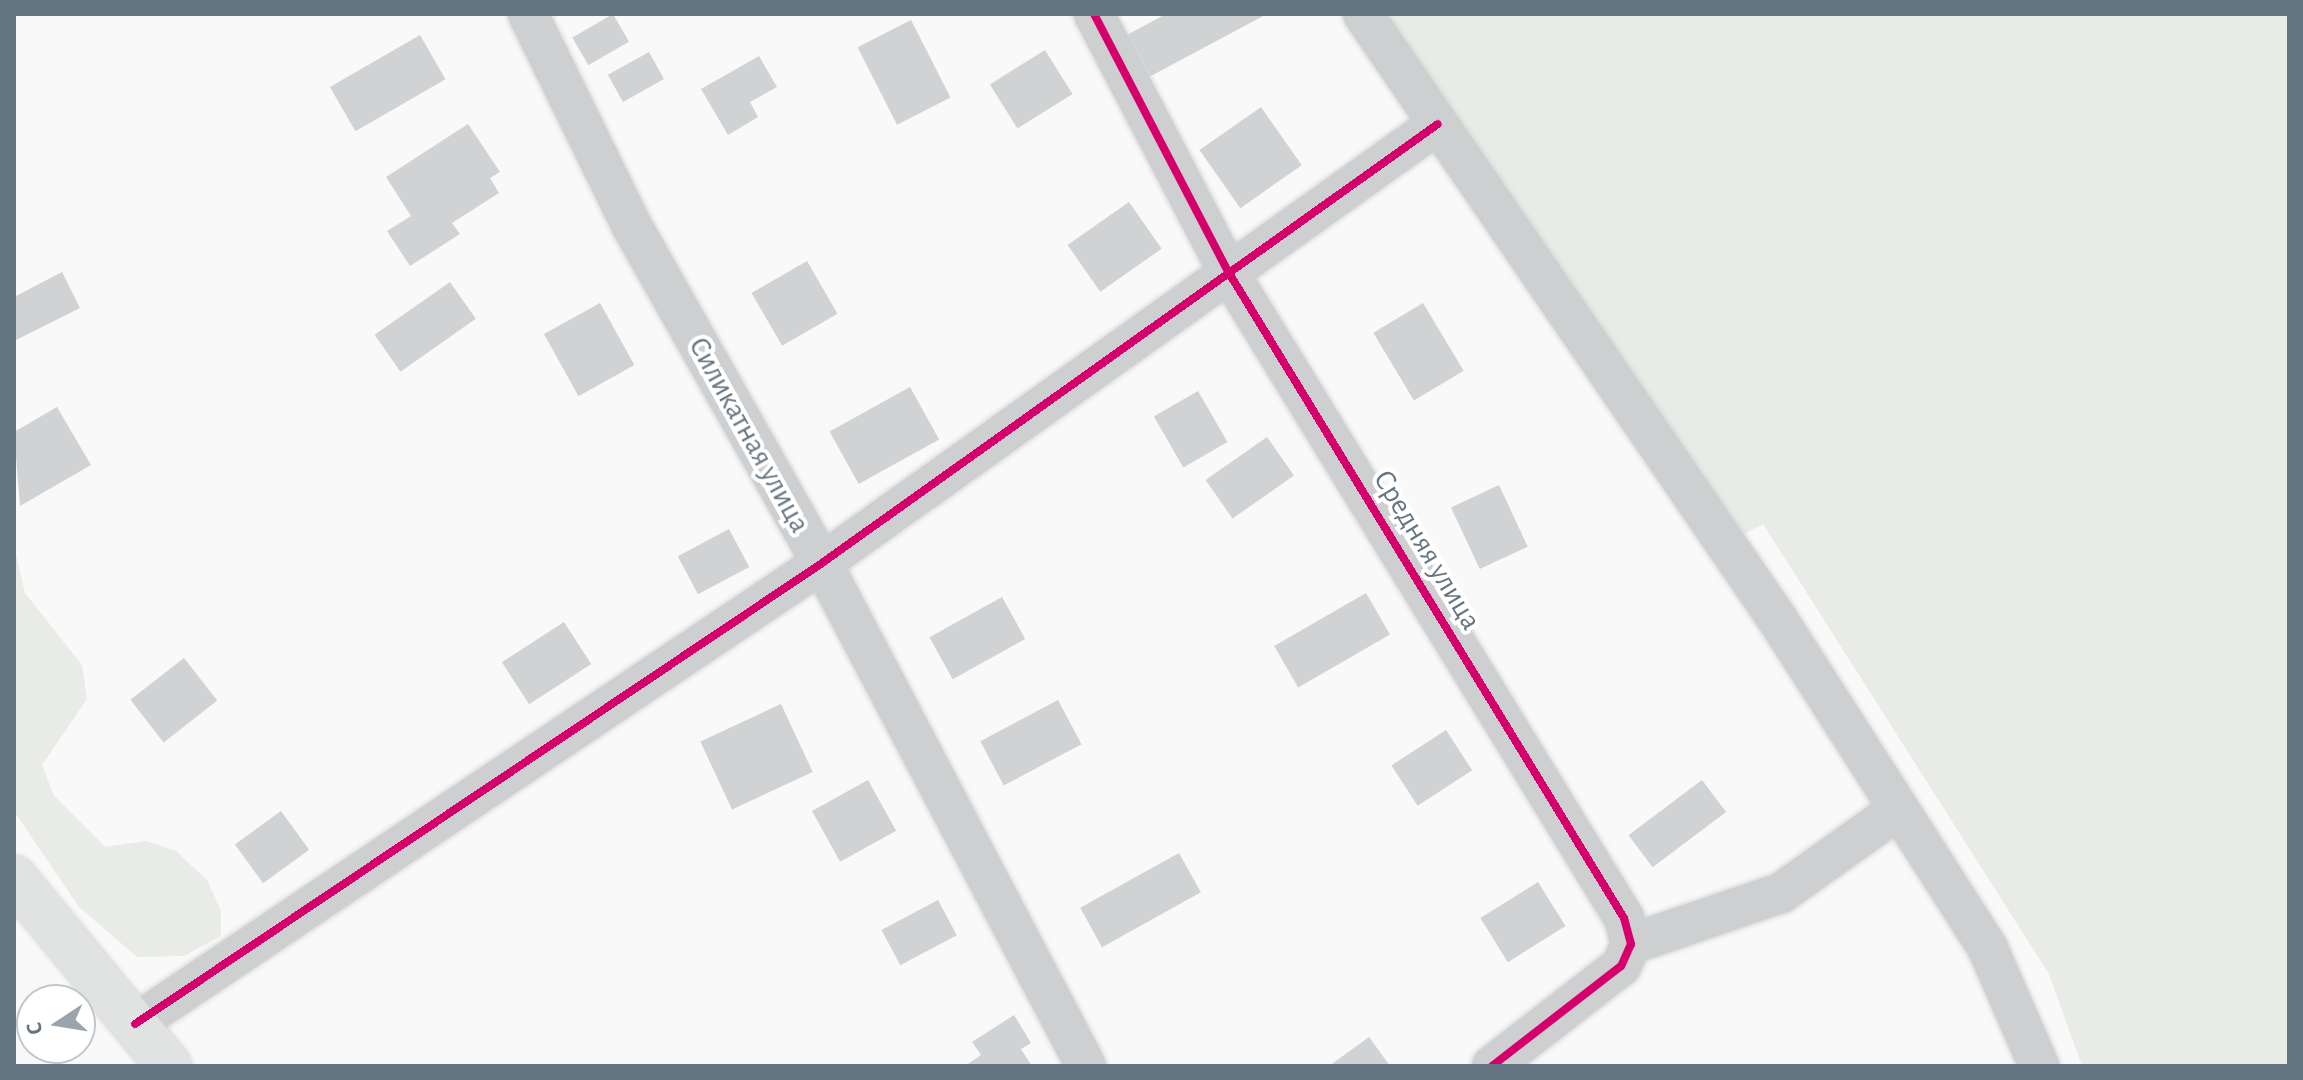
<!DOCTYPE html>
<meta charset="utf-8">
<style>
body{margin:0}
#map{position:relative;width:2303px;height:1080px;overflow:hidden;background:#f9f9f9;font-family:"Alegreya Sans",sans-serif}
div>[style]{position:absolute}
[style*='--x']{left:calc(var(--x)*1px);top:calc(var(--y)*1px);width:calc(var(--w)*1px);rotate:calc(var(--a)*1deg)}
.green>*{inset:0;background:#e8ebe6}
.building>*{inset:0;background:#d0d2d3;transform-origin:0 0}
.roads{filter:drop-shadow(0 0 2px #d5d6d7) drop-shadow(0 0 2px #d5d6d7)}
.street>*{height:40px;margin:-20px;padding:0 20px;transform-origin:20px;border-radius:20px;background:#cecfd0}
.primary>*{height:44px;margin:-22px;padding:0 22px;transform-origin:22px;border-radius:22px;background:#e1e2e2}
.cycleway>*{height:8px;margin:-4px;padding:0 4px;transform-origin:4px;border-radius:4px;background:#d6006c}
span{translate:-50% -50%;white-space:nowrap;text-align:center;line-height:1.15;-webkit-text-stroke:8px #fff;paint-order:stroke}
.street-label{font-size:30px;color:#657683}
.frame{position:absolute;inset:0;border:16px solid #657683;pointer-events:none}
.north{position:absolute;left:16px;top:984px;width:80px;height:80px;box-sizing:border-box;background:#fff;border:2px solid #c1c8cd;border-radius:50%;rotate:258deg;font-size:22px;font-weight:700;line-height:32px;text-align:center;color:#657683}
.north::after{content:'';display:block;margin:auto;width:28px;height:36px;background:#99a4ac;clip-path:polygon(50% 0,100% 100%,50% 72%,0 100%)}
</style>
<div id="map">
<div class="green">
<div style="clip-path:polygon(1383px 14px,2289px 14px,2289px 1066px,2082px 1066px,2049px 974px,1763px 524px,1734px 539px)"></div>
<div style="clip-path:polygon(14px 546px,25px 593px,82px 665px,87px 699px,42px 765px,54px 796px,105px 847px,146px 841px,176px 851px,207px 880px,221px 911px,221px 936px,184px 956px,137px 957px,79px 907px,14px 811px)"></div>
</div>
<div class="building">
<div style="left:613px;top:14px;width:32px;height:47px;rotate:60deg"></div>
<div style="clip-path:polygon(1166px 14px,1267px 14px,1149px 77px,1127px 35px)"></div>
<div style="left:911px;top:20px;width:87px;height:60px;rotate:63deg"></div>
<div style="left:420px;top:35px;width:51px;height:104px;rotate:60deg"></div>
<div style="left:1045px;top:50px;width:52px;height:65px;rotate:58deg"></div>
<div style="left:649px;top:52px;width:31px;height:47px;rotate:61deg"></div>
<div style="clip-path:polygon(759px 56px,777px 87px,750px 102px,758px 117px,728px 135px,701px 89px)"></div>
<div style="left:1261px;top:107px;width:71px;height:75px;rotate:55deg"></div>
<div style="clip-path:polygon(468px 124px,500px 172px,490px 178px,499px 193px,452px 223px,460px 234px,410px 266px,387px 231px,411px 216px,386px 177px)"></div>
<div style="left:1129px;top:202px;width:57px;height:75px;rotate:55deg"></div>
<div style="left:807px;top:261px;width:61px;height:64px;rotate:60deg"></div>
<div style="clip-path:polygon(62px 272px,80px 308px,14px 341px,14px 297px)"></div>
<div style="left:450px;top:282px;width:45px;height:92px;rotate:55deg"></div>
<div style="left:600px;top:303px;width:71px;height:64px;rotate:61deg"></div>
<div style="left:1423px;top:303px;width:79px;height:58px;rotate:59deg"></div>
<div style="left:910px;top:387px;width:60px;height:92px;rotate:61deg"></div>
<div style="left:1198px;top:391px;width:59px;height:51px;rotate:60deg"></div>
<div style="clip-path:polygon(57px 407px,91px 465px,20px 506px,14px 432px)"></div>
<div style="left:1267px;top:437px;width:47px;height:75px;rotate:55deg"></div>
<div style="left:1499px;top:485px;width:68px;height:53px;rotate:65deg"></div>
<div style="left:729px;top:529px;width:43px;height:58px;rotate:62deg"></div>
<div style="left:1366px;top:593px;width:48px;height:106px;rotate:60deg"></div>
<div style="left:1002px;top:597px;width:48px;height:83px;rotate:61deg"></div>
<div style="left:564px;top:622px;width:50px;height:74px;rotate:57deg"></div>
<div style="left:184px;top:658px;width:54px;height:68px;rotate:52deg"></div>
<div style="left:1058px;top:700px;width:50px;height:88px;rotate:62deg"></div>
<div style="left:781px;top:704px;width:75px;height:89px;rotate:65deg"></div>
<div style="left:1446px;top:730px;width:48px;height:65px;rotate:57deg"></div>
<div style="left:868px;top:780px;width:58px;height:64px;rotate:61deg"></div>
<div style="left:1702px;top:780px;width:40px;height:92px;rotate:53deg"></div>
<div style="left:281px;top:811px;width:48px;height:57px;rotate:54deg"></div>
<div style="left:1179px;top:853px;width:45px;height:113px;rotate:61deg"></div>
<div style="left:1538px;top:882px;width:52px;height:68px;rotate:58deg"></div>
<div style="left:938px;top:900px;width:40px;height:64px;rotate:62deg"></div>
<div style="clip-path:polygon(1014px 1015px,1031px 1043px,1021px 1049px,1032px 1066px,965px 1066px,981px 1055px,972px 1042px)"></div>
<div style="clip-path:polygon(1369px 1037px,1390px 1066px,1329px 1066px)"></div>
</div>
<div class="roads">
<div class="street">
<div style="--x:528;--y:14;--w:238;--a:63.9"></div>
<div style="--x:633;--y:228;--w:385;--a:60.6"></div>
<div style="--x:822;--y:563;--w:568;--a:62.31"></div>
<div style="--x:1094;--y:14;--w:292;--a:62.5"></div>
<div style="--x:1229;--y:273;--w:756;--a:58.52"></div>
<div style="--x:1624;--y:918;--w:27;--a:75"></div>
<div style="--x:1631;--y:944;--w:24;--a:114"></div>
<div style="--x:1621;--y:966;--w:163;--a:142.2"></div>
<div style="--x:1363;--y:14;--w:734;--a:55.6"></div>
<div style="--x:1778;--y:620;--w:390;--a:57.4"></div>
<div style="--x:1988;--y:949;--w:128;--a:66.4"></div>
<div style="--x:1631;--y:944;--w:158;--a:-18.8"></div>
<div style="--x:1781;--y:893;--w:143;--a:-35.4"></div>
<div style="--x:135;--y:1024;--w:827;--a:-33.86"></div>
<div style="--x:822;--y:563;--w:756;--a:-35.48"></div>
</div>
<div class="primary">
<div style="--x:14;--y:878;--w:244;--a:50.5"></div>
</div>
</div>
<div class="cycleway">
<div style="--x:1094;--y:14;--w:292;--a:62.5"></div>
<div style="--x:1229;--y:273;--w:756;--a:58.52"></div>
<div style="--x:1624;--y:918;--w:27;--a:75"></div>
<div style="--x:1631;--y:944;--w:24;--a:114"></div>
<div style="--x:1621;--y:966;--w:163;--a:142.2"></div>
<div style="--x:135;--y:1024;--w:827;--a:-33.86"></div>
<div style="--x:822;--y:563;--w:756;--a:-35.48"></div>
</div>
<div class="street-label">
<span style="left:749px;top:435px;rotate:61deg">Силикатная улица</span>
<span style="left:1427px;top:550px;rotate:59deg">Средняя улица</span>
</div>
<div class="frame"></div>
<div class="north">С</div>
</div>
